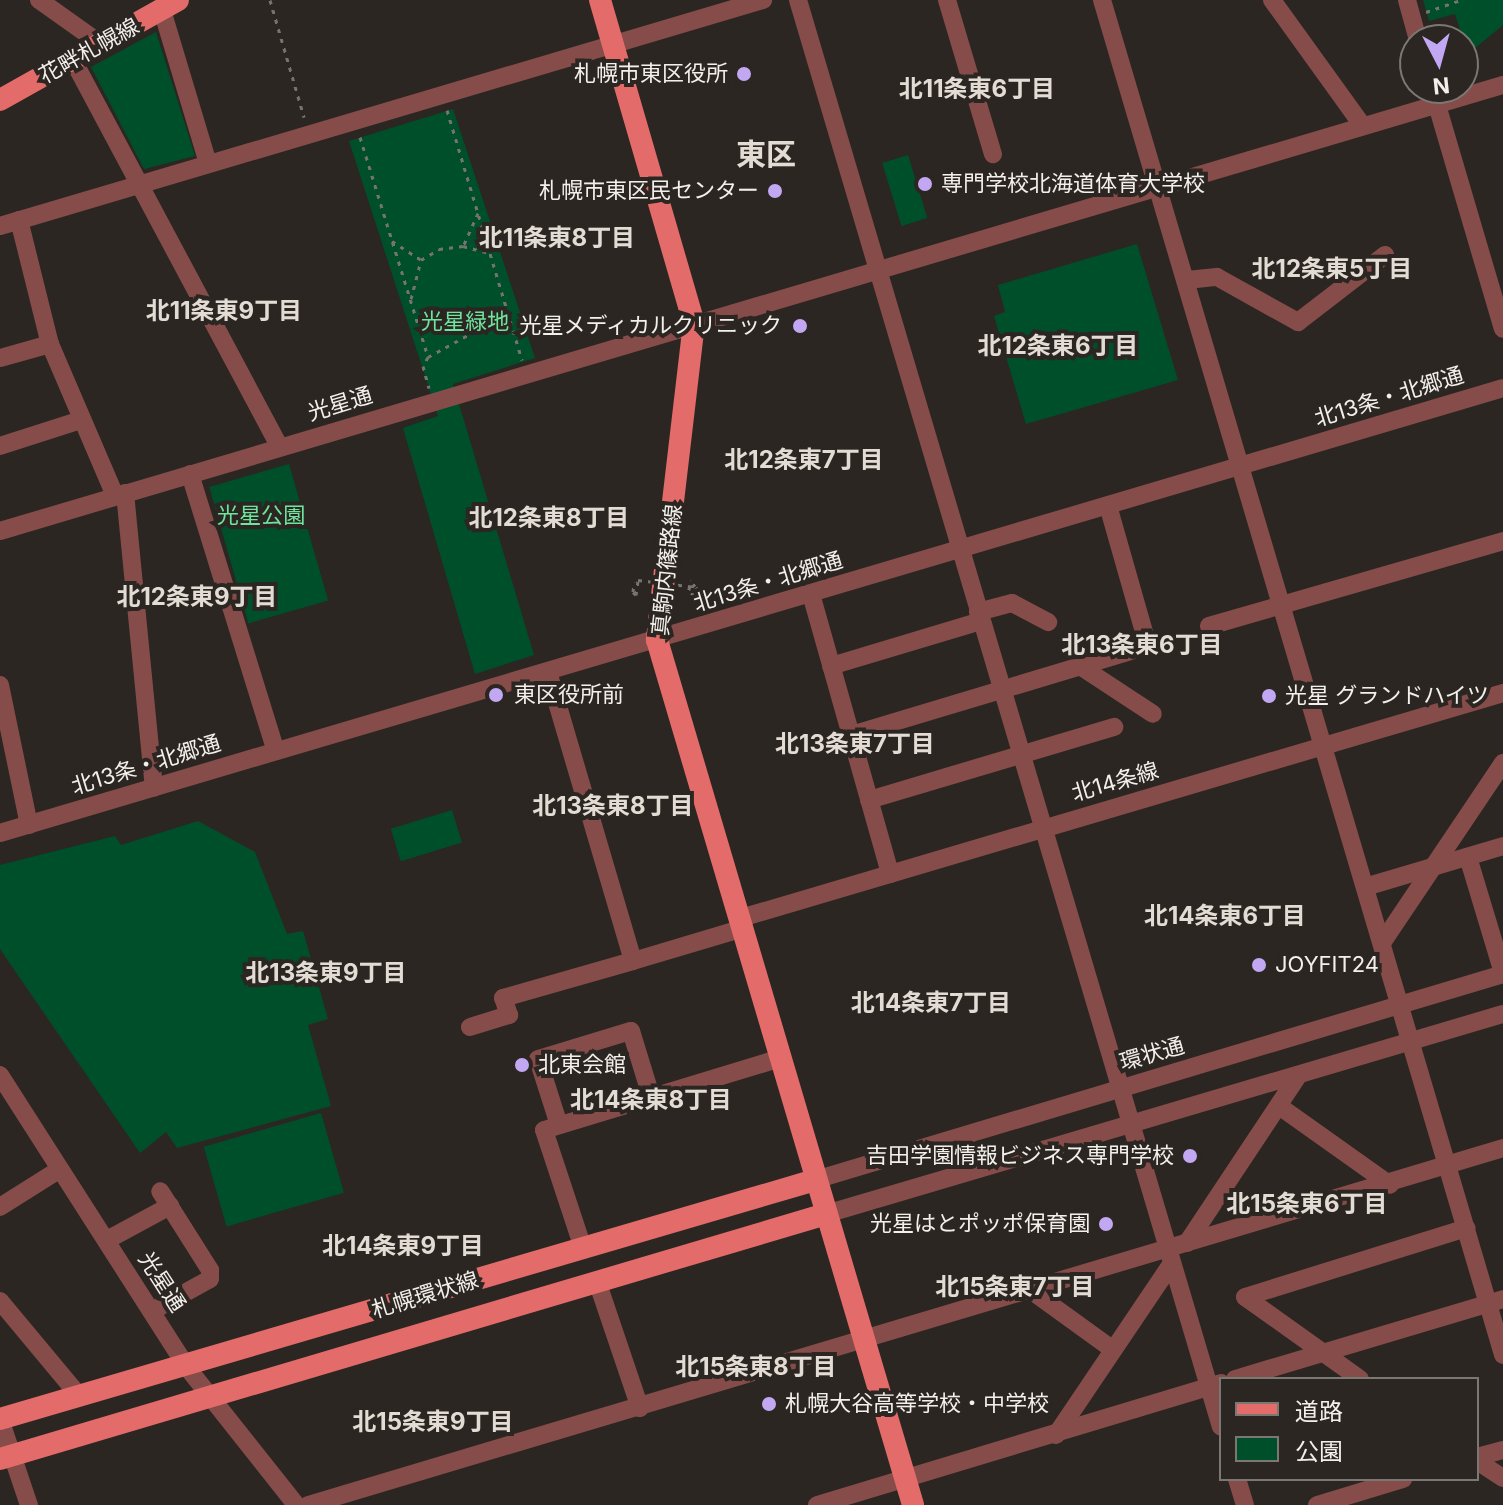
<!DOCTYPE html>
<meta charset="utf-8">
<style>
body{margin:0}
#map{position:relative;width:1503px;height:1505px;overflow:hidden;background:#2b2621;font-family:Inter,"Noto Sans JP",sans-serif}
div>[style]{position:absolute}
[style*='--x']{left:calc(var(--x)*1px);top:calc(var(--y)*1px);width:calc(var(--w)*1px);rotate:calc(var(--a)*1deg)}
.green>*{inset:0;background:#004f2b;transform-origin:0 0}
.path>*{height:3px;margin-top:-1.5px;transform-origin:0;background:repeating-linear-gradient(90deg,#77736e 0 4px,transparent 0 10px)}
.minor>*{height:18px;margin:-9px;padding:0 9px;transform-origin:9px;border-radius:9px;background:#864c4a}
.major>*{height:22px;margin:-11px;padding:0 11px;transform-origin:11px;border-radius:11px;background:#e36b6a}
.path-bridge>*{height:3px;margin-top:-1.5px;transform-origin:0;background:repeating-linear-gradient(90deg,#77736e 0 4px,transparent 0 10px)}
.dots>*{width:22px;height:22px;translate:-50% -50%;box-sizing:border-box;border:4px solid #2b2621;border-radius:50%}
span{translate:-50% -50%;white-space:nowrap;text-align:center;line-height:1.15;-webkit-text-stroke:8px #2b2621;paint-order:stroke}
.street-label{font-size:22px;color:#f3f0ec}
.poi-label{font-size:22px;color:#f3f0ec}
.right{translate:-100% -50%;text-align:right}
.left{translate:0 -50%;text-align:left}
.park-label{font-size:22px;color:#6ee49e}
.neighbourhood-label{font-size:24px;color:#e2dcd4;font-weight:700}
.district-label{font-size:30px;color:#e2dcd4;font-weight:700}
.legend{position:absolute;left:1219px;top:1377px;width:260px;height:104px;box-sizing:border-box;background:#2b2621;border:2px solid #7b7772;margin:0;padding:10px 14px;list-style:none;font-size:24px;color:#f3f0ec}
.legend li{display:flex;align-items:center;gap:16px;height:40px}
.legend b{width:40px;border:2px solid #7b7772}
.north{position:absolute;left:1399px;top:24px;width:80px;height:80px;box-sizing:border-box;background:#2b2621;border:2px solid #7b7772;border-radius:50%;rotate:174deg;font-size:22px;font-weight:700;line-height:32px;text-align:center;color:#f3f0ec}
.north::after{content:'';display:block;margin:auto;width:28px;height:36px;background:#c2a7f2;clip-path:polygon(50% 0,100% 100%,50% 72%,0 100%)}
</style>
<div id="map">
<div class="green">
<div style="clip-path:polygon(1423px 0,1503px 0,1503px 25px,1468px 54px,1455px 14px,1429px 21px)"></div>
<div style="clip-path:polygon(156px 32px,195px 156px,144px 169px,91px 67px)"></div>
<div style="clip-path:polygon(453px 109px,535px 358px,453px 384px,534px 655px,475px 674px,403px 428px,438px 416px,349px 141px)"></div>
<div style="left:908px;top:155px;width:66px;height:27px;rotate:73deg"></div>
<div style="clip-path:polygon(1137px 244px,1178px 380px,1026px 424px,994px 316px,1005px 312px,998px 285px)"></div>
<div style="left:289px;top:464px;width:142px;height:83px;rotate:74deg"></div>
<div style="left:452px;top:810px;width:34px;height:64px;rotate:73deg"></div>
<div style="clip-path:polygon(198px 821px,255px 852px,287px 934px,303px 931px,328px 1019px,308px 1025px,331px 1106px,177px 1148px,166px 1132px,140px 1153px,0 949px,0 865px,115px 836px,121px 845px)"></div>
<div style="left:321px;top:1113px;width:83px;height:122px;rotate:74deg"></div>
</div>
<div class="path">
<div style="--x:270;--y:0;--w:122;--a:73.8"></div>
<div style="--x:1426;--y:12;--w:37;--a:-19"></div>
<div style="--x:447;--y:110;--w:261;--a:73.3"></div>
<div style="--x:360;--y:137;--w:230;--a:72.8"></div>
<div style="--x:428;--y:357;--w:10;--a:119"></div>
<div style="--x:423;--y:366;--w:23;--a:75"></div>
<div style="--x:478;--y:213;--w:36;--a:114"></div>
<div style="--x:463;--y:246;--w:28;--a:15"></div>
<div style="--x:392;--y:241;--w:35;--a:33"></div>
<div style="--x:421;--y:260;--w:21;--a:-31"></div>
<div style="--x:439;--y:249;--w:24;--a:-7"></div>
<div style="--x:411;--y:299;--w:40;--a:-75.6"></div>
<div style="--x:428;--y:357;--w:91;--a:-28.8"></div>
<div style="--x:692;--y:587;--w:8;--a:-45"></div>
<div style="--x:689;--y:590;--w:10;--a:-84"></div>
<div style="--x:633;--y:592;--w:10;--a:-84"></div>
</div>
<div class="minor">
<div style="--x:39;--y:0;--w:76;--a:35.4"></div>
<div style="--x:798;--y:0;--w:1488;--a:73.49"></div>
<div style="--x:947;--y:0;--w:161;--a:73.4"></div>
<div style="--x:1102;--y:0;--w:1413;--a:73.51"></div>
<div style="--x:1272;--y:0;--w:155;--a:54.2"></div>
<div style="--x:1407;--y:0;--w:41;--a:74.6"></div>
<div style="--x:162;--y:10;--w:160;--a:73.3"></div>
<div style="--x:73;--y:60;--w:439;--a:61.9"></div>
<div style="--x:1432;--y:88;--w:251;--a:73.6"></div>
<div style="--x:19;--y:220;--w:128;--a:76"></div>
<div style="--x:50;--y:344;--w:165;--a:66.8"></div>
<div style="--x:0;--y:226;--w:796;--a:-16.5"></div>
<div style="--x:1187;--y:280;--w:30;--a:-6"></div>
<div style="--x:1217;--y:277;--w:93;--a:29.1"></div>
<div style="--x:1298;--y:322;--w:110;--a:-37.6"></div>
<div style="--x:0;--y:358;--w:52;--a:-15.6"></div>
<div style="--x:0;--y:446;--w:85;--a:-17.8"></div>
<div style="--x:190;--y:474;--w:290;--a:72.8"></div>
<div style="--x:125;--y:493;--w:296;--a:84.4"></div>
<div style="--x:0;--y:531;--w:1568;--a:-16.53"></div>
<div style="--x:811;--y:594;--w:291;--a:74.2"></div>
<div style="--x:978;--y:612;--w:35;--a:-15"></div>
<div style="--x:1012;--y:603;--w:41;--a:27.8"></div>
<div style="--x:1209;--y:626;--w:306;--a:-16.1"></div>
<div style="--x:831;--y:666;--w:157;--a:-16.7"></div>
<div style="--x:1080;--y:666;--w:87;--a:33.3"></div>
<div style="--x:548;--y:672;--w:301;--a:73.6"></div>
<div style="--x:633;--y:961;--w:116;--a:-16.6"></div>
<div style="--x:0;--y:685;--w:143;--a:78.3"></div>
<div style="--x:851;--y:735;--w:310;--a:-16.7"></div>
<div style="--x:1148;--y:646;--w:146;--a:-105.9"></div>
<div style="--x:869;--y:800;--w:256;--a:-16.6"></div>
<div style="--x:0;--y:833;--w:1567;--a:-16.49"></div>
<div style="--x:1468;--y:857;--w:121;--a:73.2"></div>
<div style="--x:1365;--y:887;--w:144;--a:-16.5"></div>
<div style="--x:741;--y:918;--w:795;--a:-16.45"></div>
<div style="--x:1382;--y:943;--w:217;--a:-56.1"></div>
<div style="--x:470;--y:1027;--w:41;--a:-17.1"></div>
<div style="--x:509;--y:1015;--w:18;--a:-109"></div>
<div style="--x:503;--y:998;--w:135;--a:-15.9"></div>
<div style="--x:0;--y:1075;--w:345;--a:57.4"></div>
<div style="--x:186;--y:1366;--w:177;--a:51.6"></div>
<div style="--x:1279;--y:1106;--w:136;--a:35.4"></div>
<div style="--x:559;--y:1125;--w:69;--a:-107.7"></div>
<div style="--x:538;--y:1059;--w:97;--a:-16.8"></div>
<div style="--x:631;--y:1031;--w:68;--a:72.9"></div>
<div style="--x:815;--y:1180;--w:718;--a:-16.67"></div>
<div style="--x:0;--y:1207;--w:71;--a:-32.3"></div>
<div style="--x:826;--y:1214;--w:706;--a:-16.46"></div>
<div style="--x:107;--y:1240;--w:72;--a:-28.4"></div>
<div style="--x:1187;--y:1243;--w:201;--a:-56.4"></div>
<div style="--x:583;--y:1248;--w:124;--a:-108.3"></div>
<div style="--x:544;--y:1130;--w:248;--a:-16.9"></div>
<div style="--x:598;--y:1284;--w:131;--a:71.3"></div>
<div style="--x:1029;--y:1289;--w:102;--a:35.9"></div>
<div style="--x:0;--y:1301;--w:125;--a:50.2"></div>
<div style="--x:152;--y:1311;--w:66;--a:-28.9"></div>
<div style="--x:210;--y:1279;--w:9;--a:-90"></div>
<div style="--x:210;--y:1270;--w:93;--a:-122.3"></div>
<div style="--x:1235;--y:1379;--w:280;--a:-16.6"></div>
<div style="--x:1360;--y:1379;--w:141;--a:-144.5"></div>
<div style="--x:1245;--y:1297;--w:232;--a:-17.3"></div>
<div style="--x:0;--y:1419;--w:91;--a:71.4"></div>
<div style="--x:1056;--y:1435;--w:207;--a:-56"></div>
<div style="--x:1477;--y:1457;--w:27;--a:-15"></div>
<div style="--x:1477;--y:1461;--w:31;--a:33"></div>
<div style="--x:1237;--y:1479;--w:27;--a:73"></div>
<div style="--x:308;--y:1505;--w:1247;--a:-16.63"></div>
<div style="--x:817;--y:1505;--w:422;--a:-16.8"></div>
<div style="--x:1317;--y:1505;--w:90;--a:-16.8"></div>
</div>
<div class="major">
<div style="--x:600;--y:0;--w:336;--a:73.8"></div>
<div style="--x:694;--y:323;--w:319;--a:96.7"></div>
<div style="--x:657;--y:640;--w:902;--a:73.51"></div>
<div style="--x:0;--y:100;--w:204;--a:-29.3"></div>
<div style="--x:0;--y:1419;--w:849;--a:-16.34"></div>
<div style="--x:0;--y:1459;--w:862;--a:-16.52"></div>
</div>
<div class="path-bridge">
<div style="--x:633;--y:592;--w:4;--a:45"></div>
<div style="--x:636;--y:595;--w:15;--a:-82"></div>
<div style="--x:638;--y:580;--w:58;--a:6.9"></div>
<div style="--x:696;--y:587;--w:7;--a:63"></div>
<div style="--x:699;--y:593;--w:6;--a:149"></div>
<div style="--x:694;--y:596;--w:8;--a:-130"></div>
</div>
<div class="dots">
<div style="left:744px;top:74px;background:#c2a7f2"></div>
<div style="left:925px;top:184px;background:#c2a7f2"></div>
<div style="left:775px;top:191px;background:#c2a7f2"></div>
<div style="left:800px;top:326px;background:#c2a7f2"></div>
<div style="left:496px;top:695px;background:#c2a7f2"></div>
<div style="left:1269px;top:696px;background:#c2a7f2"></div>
<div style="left:1259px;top:965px;background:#c2a7f2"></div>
<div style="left:522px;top:1065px;background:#c2a7f2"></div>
<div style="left:1190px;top:1156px;background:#c2a7f2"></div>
<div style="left:1106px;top:1224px;background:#c2a7f2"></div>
<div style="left:769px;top:1404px;background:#c2a7f2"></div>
</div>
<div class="street-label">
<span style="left:89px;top:51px;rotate:-29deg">花畔札幌線</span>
<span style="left:1389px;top:397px;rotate:-17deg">北13条・北郷通</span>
<span style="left:340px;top:404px;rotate:-17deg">光星通</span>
<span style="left:667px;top:570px;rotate:-84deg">真駒内篠路線</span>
<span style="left:768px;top:582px;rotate:-17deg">北13条・北郷通</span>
<span style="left:146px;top:765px;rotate:-17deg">北13条・北郷通</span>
<span style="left:1115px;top:782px;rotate:-16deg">北14条線</span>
<span style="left:1152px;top:1054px;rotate:-16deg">環状通</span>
<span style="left:162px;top:1282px;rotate:57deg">光星通</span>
<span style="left:425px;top:1295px;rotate:-17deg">札幌環状線</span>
</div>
<div class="poi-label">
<span class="right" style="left:728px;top:74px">札幌市東区役所</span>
<span class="left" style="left:941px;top:184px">専門学校北海道体育大学校</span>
<span class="right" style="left:759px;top:191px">札幌市東区民センター</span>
<span class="right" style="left:782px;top:326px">光星メディカルクリニック</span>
<span class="left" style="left:514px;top:695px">東区役所前</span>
<span class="left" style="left:1285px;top:696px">光星 グランドハイツ</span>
<span class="left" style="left:1275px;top:965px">JOYFIT24</span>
<span class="left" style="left:538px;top:1065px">北東会館</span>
<span class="right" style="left:1174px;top:1156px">吉田学園情報ビジネス専門学校</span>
<span class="right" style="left:1090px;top:1224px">光星はとポッポ保育園</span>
<span class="left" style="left:785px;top:1404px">札幌大谷高等学校・中学校</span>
</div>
<div class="park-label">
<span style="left:465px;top:322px">光星緑地</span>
<span style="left:261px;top:516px">光星公園</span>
</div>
<div class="neighbourhood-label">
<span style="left:977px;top:89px">北11条東6丁目</span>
<span style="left:557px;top:238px">北11条東8丁目</span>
<span style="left:1332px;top:269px">北12条東5丁目</span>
<span style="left:224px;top:311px">北11条東9丁目</span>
<span style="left:1058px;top:346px">北12条東6丁目</span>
<span style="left:804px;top:460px">北12条東7丁目</span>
<span style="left:549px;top:518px">北12条東8丁目</span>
<span style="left:197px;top:597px">北12条東9丁目</span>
<span style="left:1142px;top:645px">北13条東6丁目</span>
<span style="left:855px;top:744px">北13条東7丁目</span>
<span style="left:613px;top:806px">北13条東8丁目</span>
<span style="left:1225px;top:916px">北14条東6丁目</span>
<span style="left:326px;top:973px">北13条東9丁目</span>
<span style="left:931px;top:1003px">北14条東7丁目</span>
<span style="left:651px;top:1100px">北14条東8丁目</span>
<span style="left:1307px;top:1204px">北15条東6丁目</span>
<span style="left:403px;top:1246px">北14条東9丁目</span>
<span style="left:1015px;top:1287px">北15条東7丁目</span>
<span style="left:756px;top:1367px">北15条東8丁目</span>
<span style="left:433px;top:1422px">北15条東9丁目</span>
</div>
<div class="district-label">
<span style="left:766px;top:154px">東区</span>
</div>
<ul class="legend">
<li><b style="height:10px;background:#e36b6a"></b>道路</li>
<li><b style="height:22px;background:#004f2b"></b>公園</li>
</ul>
<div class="north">N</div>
</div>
